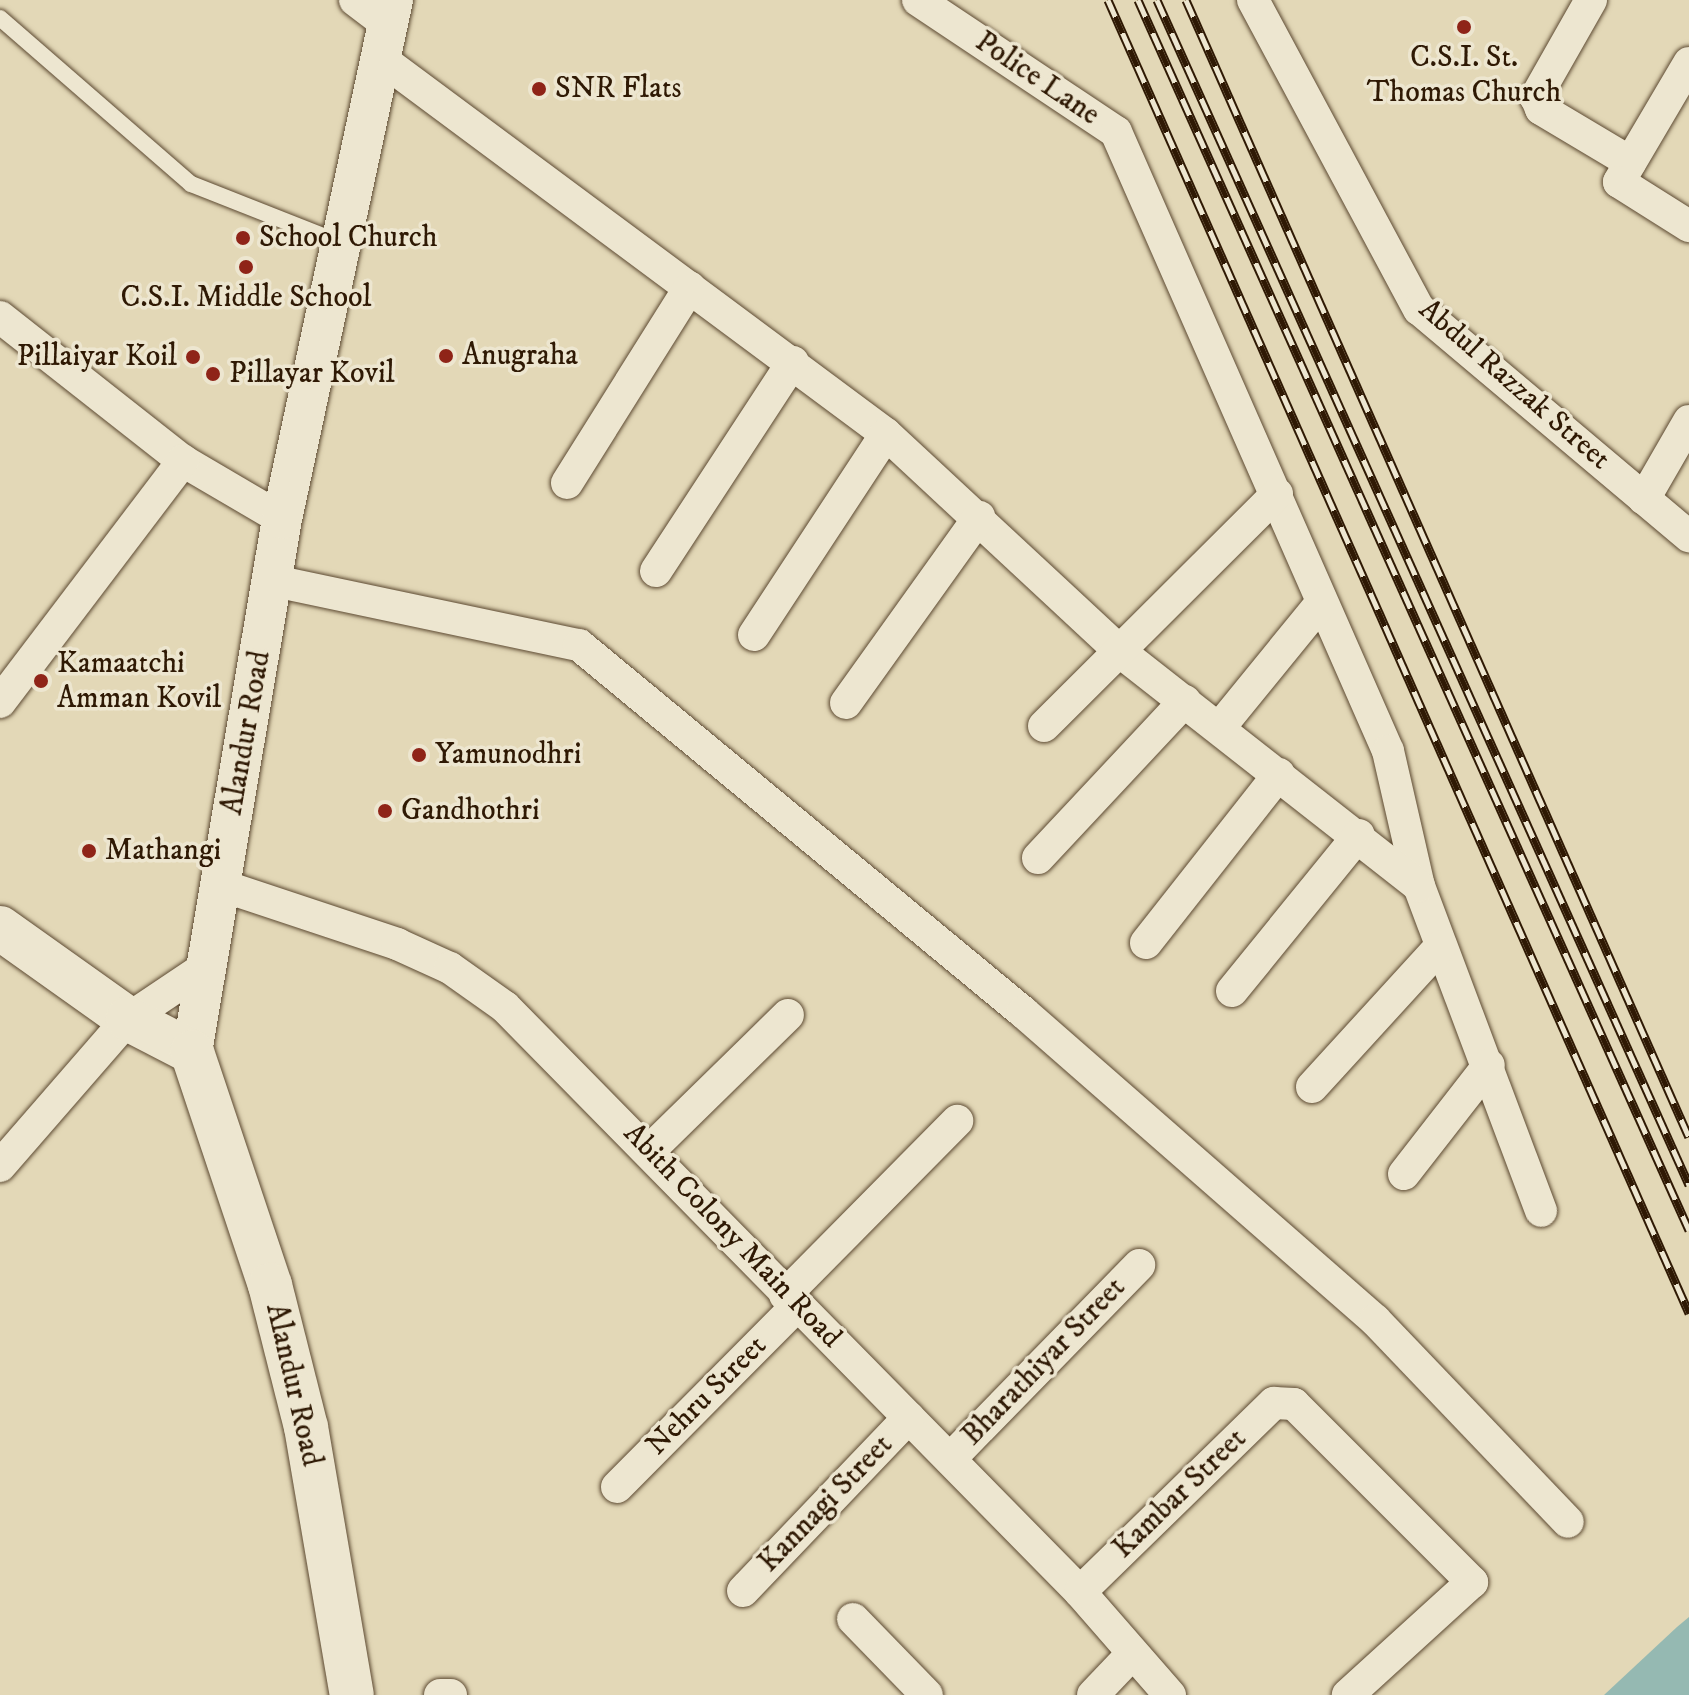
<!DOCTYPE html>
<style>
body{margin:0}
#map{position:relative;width:1689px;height:1695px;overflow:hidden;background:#e3d8b7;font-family:"IM FELL DW Pica",serif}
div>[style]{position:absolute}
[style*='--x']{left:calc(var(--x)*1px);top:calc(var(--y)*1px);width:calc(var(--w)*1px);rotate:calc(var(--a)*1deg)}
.water>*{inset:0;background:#95b9b2}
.roads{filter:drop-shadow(0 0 2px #5c4931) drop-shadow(0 0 2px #5c4931)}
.service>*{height:16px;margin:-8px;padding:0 8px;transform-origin:8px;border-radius:8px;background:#ede6d0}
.minor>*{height:32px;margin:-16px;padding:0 16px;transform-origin:16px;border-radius:16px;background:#ede6d0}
.tertiary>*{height:40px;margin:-20px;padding:0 20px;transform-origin:20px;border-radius:20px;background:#ede6d0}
.secondary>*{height:44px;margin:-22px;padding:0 22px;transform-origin:22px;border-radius:22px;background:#ede6d0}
.rail>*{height:9px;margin-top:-4.5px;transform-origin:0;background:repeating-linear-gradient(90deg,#ede6d0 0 18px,#2f1904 0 36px);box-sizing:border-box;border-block:2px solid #2f1904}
.dots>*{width:22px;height:22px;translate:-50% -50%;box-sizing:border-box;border:4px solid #ede6d0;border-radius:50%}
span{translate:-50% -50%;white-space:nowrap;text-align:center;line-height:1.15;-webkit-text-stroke:7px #ede6d0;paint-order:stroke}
.poi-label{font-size:30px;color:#2f1904}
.left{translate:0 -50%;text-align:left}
.right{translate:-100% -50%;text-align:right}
.street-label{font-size:30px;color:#2f1904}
</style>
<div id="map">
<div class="water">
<div style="clip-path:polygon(1689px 1617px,1689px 1695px,1604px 1695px,1677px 1627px)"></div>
</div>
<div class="roads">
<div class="service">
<div style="--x:0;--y:18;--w:253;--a:41"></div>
<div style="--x:191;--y:184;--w:161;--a:21.5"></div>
</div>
<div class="minor">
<div style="--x:355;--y:0;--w:41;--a:37.1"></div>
<div style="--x:918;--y:0;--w:238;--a:33.7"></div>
<div style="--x:1116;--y:132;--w:676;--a:66.28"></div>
<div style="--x:1388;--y:751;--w:139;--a:77.1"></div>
<div style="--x:1419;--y:886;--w:347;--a:69.4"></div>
<div style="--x:1253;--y:0;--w:351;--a:61.8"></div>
<div style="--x:1419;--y:309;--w:353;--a:40.1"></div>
<div style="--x:1591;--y:0;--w:112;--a:119.6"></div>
<div style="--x:1536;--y:97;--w:13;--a:67"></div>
<div style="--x:1541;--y:109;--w:104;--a:30.8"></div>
<div style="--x:384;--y:61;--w:625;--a:36.61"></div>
<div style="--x:886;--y:434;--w:323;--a:42.9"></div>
<div style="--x:1123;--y:654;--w:376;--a:38.1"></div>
<div style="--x:1689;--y:63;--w:138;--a:120.5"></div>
<div style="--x:1619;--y:182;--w:83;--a:32.2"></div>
<div style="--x:0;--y:317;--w:233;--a:38.2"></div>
<div style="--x:183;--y:461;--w:115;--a:30.4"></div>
<div style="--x:567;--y:483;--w:231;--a:-57.9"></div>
<div style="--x:1644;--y:499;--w:90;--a:-60"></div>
<div style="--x:656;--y:571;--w:250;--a:-56.8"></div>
<div style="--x:274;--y:581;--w:312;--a:11.9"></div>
<div style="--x:579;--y:645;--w:576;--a:39.58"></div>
<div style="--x:1023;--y:1012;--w:468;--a:41.2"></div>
<div style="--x:1375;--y:1320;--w:279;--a:46.3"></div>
<div style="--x:754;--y:635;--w:240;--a:-56.7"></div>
<div style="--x:0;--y:702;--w:303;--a:-52.8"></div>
<div style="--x:846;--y:703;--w:229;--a:-54.4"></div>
<div style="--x:1044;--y:726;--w:329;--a:-44.9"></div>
<div style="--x:1220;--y:727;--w:160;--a:-50.8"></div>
<div style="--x:1038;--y:858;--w:215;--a:-46.9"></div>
<div style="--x:220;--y:885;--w:187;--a:18.4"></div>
<div style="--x:397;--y:944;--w:58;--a:24.4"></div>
<div style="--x:450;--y:968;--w:67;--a:35.3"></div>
<div style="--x:505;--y:1007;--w:820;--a:45.49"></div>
<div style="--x:1080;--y:1592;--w:137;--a:48.9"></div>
<div style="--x:1146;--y:943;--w:215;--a:-51.8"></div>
<div style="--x:1232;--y:991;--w:201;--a:-50.9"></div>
<div style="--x:1312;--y:1087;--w:190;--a:-47.6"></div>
<div style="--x:650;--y:1150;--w:193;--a:-44.4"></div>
<div style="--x:0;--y:1166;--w:195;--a:-49"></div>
<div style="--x:128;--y:1019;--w:88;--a:-33.9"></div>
<div style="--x:1404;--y:1174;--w:138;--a:-52.1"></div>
<div style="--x:785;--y:1295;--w:245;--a:-45.3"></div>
<div style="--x:950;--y:1459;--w:271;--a:-45.7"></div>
<div style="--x:617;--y:1487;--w:255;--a:-45.2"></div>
<div style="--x:743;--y:1591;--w:240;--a:-46.3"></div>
<div style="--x:1080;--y:1592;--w:271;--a:-44.3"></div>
<div style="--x:1274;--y:1403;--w:20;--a:3"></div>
<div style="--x:1294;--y:1404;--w:252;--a:45"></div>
<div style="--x:1472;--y:1582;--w:168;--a:137.7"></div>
<div style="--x:853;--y:1619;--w:106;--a:45.8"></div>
<div style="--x:440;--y:1695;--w:11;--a:0"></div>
<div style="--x:1093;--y:1695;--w:57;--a:-46.4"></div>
</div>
<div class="tertiary">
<div style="--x:192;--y:1052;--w:541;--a:-80.42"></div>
<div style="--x:282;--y:519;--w:531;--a:-77.93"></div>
</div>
<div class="secondary">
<div style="--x:0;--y:928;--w:157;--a:35.4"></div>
<div style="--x:128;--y:1019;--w:72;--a:27.3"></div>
<div style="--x:192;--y:1052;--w:246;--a:71.5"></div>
<div style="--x:270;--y:1285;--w:146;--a:75.8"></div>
<div style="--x:306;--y:1427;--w:272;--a:80.3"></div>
</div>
</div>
<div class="rail">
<div style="--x:1108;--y:0;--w:1436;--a:66.13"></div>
<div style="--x:1138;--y:0;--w:1348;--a:65.87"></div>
<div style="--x:1157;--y:0;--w:1299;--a:65.82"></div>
<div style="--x:1186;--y:0;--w:1243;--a:66.14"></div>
</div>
<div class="dots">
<div style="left:1464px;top:27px;background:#8f2418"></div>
<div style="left:539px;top:89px;background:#8f2418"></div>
<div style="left:243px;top:238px;background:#8f2418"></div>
<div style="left:246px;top:267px;background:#8f2418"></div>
<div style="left:446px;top:356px;background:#8f2418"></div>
<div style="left:193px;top:357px;background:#8f2418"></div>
<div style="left:213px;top:374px;background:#8f2418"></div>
<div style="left:41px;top:681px;background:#8f2418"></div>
<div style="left:419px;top:755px;background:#8f2418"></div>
<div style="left:385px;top:811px;background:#8f2418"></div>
<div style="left:89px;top:851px;background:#8f2418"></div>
</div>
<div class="poi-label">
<span style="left:1464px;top:75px">C.S.I. St.<br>Thomas Church</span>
<span class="left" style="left:555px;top:89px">SNR Flats</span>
<span class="left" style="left:259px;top:238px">School Church</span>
<span style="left:246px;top:298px">C.S.I. Middle School</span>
<span class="left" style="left:462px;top:356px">Anugraha</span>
<span class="right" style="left:177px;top:357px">Pillaiyar Koil</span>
<span class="left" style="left:229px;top:374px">Pillayar Kovil</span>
<span class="left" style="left:57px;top:681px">Kamaatchi<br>Amman Kovil</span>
<span class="left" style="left:435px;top:755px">Yamunodhri</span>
<span class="left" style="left:401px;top:811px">Gandhothri</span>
<span class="left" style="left:105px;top:851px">Mathangi</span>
</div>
<div class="street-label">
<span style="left:1037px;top:79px;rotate:34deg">Police Lane</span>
<span style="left:1514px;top:385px;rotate:41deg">Abdul Razzak Street</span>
<span style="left:247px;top:733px;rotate:-80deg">Alandur Road</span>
<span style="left:732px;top:1236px;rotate:46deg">Abith Colony Main Road</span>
<span style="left:1044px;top:1362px;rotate:-46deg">Bharathiyar Street</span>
<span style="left:293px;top:1385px;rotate:77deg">Alandur Road</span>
<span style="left:707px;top:1396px;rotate:-45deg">Nehru Street</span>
<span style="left:1180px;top:1494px;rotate:-44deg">Kambar Street</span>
<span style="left:826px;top:1504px;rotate:-46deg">Kannagi Street</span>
</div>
</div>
